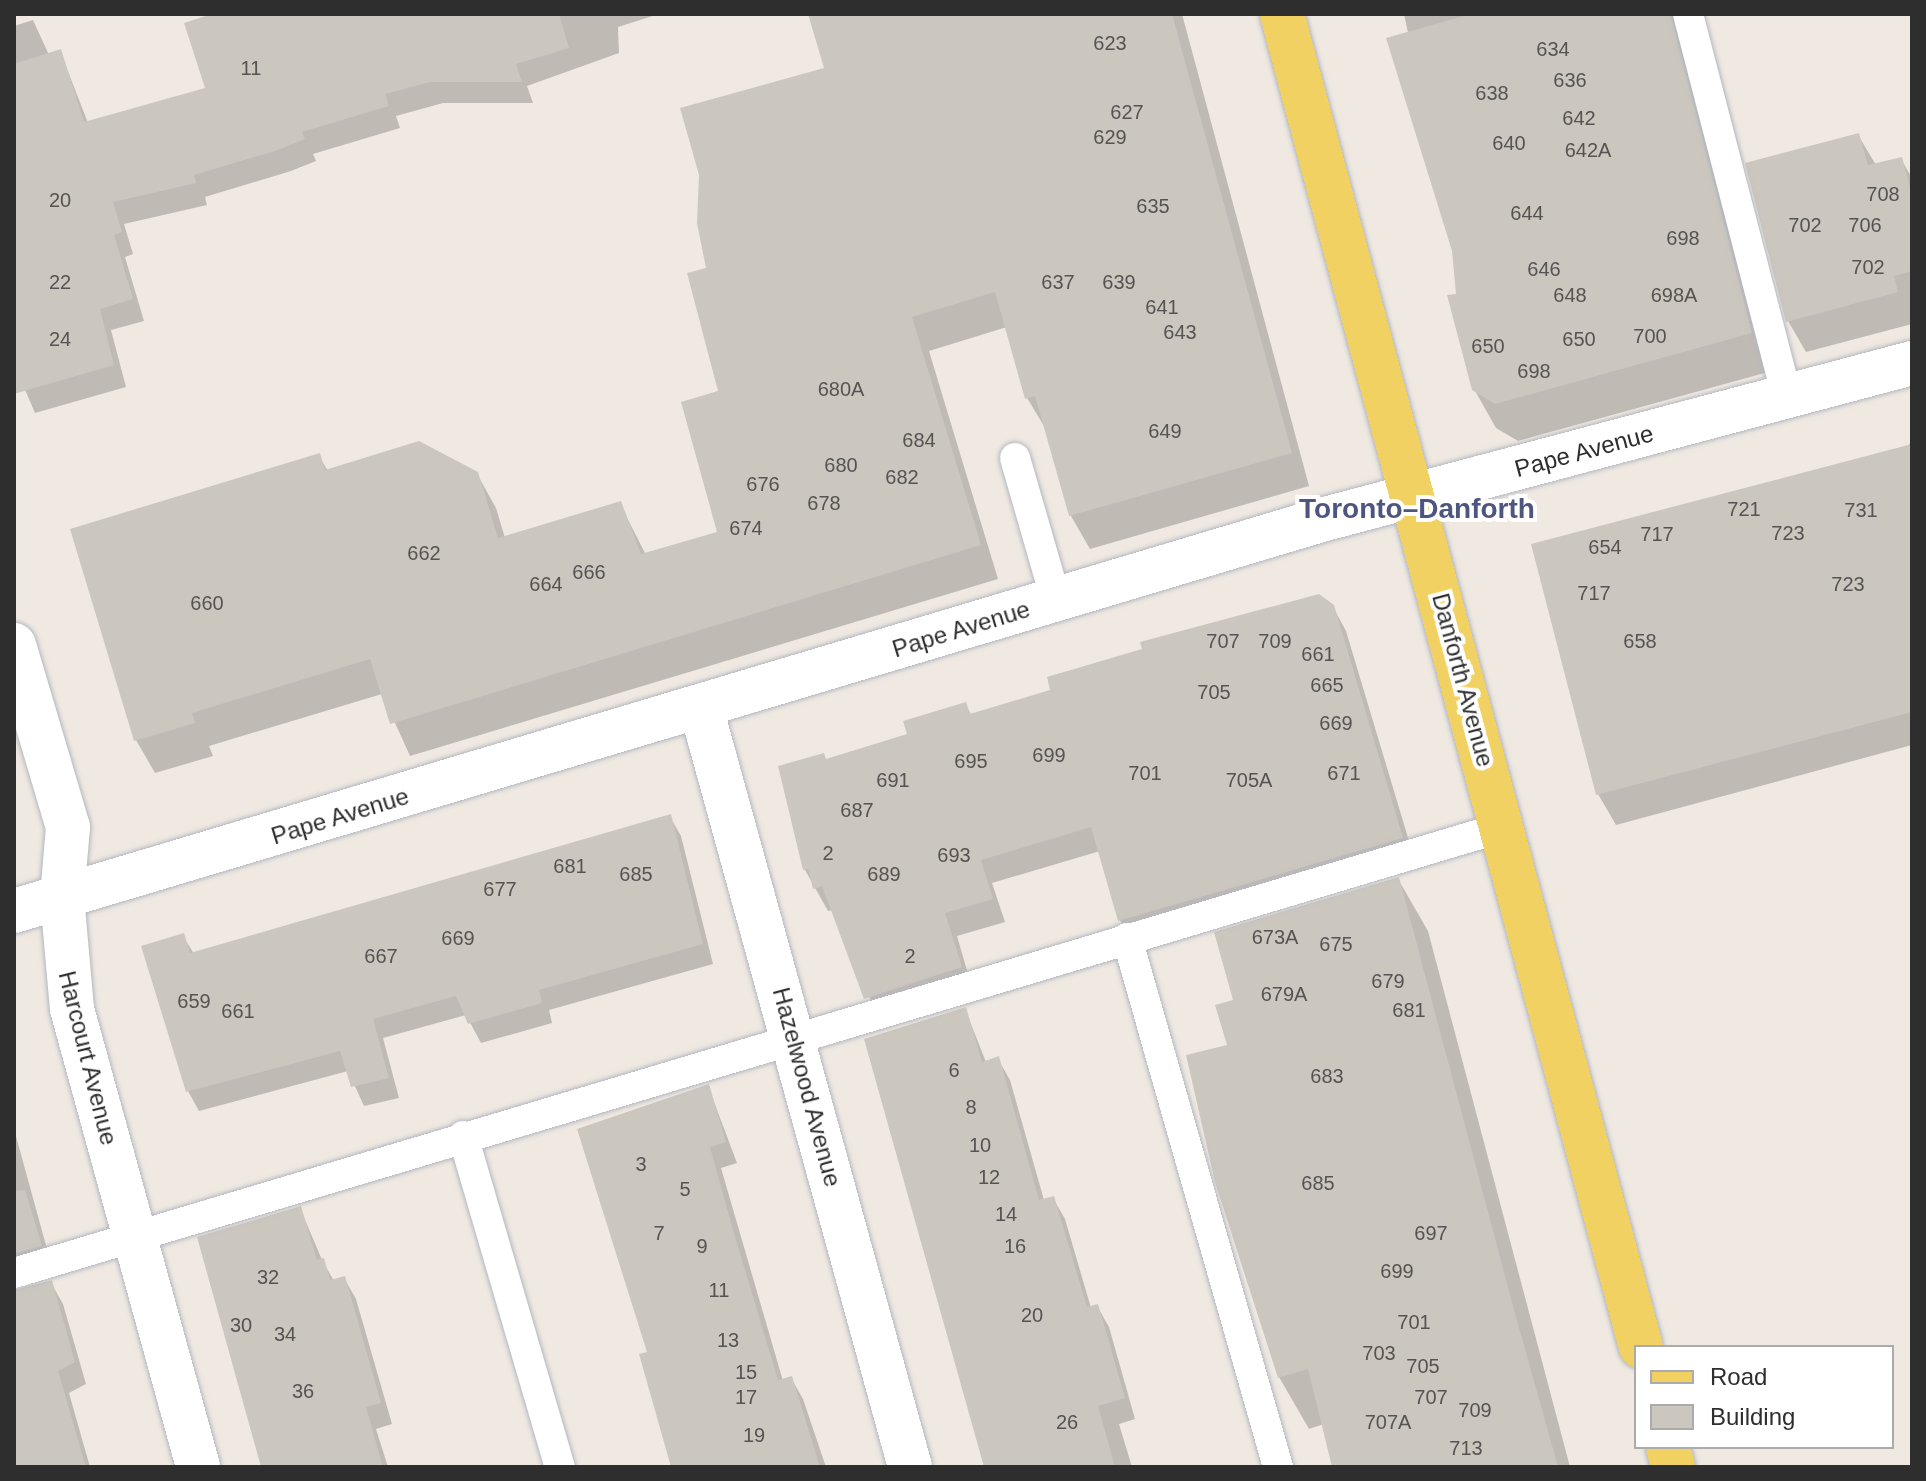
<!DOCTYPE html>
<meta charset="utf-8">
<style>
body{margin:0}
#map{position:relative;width:1926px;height:1481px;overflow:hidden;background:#efe9e1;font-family:Helvetica,sans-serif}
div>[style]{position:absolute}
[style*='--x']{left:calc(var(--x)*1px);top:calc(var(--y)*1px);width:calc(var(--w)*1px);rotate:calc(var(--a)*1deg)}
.shadow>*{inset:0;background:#0003}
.building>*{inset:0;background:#cbc7bf}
.roads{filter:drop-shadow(0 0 2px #b4b7c1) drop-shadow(0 0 2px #b4b7c1)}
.lane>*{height:30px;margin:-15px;padding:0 15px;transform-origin:15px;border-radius:15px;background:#fff}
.street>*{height:44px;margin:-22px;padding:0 22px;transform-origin:22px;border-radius:22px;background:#fff}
.secondary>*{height:44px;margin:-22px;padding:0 22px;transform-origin:22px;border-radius:22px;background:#fff}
.primary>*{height:44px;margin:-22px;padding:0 22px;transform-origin:22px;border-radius:22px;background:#f2d163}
span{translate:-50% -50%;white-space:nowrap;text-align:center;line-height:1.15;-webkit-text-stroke:8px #fff;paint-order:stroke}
.number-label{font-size:20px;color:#555452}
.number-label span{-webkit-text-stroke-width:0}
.street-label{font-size:24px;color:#2e2e2e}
.quarter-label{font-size:28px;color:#4d5680;font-weight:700}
.frame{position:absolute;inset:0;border:16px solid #2e2e2e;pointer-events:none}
.legend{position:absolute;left:1634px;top:1345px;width:260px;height:104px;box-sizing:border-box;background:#fff;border:2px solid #ababab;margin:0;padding:10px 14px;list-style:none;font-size:24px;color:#2e2e2e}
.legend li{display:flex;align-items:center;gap:16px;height:40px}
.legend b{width:40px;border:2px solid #ababab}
</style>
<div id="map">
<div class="shadow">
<div style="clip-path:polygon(219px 14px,659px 14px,618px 27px,619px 53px,527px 86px,533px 103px,443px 103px,396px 116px,400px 128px,313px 154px,316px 161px,291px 171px,205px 197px,207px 205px,124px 224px,133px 254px,125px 257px,144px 321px,111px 330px,126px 387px,35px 413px,14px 364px,14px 26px,33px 20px,49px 55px,60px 51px,88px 123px,208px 90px)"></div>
<div style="clip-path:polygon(810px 14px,1182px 14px,1309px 486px,1090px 549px,1071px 516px,1047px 431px,1027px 398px,1007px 327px,929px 351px,998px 579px,410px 756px,382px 694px,209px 746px,213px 756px,155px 773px,136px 740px,319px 456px,328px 471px,477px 474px,496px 508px,505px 538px,620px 504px,646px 555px,719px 534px,721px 393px,709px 270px,826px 69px)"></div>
<div style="clip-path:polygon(1404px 14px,1686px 14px,1772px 371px,1518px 441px,1496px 428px,1474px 389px,1454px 250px)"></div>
<div style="clip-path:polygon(1858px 135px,1876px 165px,1901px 159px,1912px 178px,1912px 324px,1806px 352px,1788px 321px,1748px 164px)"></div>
<div style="clip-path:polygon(1912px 441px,1912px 745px,1616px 825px,1598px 794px)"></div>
<div style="clip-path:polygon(1333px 607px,1346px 631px,1415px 861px,1133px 943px,1120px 920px,1100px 851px,992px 883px,1005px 922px,957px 936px,973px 991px,880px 1022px,833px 910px,828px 911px,805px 870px,781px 767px,826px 761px,909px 735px,965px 704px,972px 716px)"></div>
<div style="clip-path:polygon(670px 817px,681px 836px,713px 964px,549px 1010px,552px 1023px,481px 1043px,466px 1015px,383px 1038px,399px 1098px,364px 1106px,348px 1071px,199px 1111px,188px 1091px,183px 936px,194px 954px)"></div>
<div style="clip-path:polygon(1398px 879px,1428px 931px,1570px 1467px,1335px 1467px,1324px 1424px,1309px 1429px,1279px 1377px,1230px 1046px,1236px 1001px)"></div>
<div style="clip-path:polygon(965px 1009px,986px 1062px,998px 1059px,1010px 1080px,1044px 1200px,1053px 1198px,1065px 1219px,1091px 1308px,1097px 1306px,1109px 1327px,1135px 1419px,1119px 1424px,1132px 1467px,1001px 1467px)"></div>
<div style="clip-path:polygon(708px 1086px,737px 1163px,721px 1168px,783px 1381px,791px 1378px,803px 1399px,826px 1467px,671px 1467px,650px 1353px)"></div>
<div style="clip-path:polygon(14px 1129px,52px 1267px,14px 1281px)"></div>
<div style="clip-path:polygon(300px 1208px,322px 1260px,334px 1281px,344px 1278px,356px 1299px,392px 1424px,376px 1429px,388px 1467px,267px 1467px)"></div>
<div style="clip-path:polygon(51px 1283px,63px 1304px,86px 1384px,69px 1393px,90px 1467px,14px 1467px,14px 1292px)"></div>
</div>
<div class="building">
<div style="clip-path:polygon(212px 14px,559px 14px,569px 48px,516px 64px,522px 82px,430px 82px,385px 94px,389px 106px,302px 132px,305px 139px,278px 150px,194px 175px,196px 183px,113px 202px,122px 232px,114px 235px,133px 299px,100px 309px,114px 365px,14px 394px,14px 64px,61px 49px,84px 122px,205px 88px,184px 23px)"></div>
<div style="clip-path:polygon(808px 14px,1172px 14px,1292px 453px,1069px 516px,1035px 396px,1025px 399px,995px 292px,912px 317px,981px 545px,390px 724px,370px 659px,192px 713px,195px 723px,134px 741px,70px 529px,320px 453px,325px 470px,419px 441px,478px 472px,498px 538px,621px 501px,641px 554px,717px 532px,681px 402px,718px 391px,687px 273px,706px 268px,697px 223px,699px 175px,680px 108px,824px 68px)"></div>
<div style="clip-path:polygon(1471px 14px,1671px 14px,1752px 333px,1495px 404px,1472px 390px,1447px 295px,1456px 294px,1452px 251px,1386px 38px)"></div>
<div style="clip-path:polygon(1859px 133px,1868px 165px,1902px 157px,1912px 195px,1912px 271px,1894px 276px,1898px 292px,1786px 322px,1745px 163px)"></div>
<div style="clip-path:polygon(1912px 444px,1912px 712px,1596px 795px,1531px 544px)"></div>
<div style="clip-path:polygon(1319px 594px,1334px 605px,1403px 838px,1118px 921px,1091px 827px,981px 860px,993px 899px,945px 913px,962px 967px,864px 999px,822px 886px,813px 889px,808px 869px,803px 870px,778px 766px,824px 753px,826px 759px,907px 734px,903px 721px,966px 702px,970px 714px,1050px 690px,1047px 677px,1142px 649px,1140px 642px)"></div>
<div style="clip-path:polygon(671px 814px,703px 944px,539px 990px,542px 1003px,468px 1024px,456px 996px,373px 1019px,389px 1078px,351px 1087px,340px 1051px,186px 1092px,141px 946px,184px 933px,190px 953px)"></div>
<div style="clip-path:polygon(1399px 877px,1513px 1306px,1558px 1467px,1332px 1467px,1308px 1369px,1278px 1378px,1215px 1182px,1186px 1055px,1227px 1045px,1215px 1005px,1233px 1000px,1214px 932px)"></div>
<div style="clip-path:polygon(966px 1007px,982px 1062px,999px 1056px,1039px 1200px,1054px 1196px,1087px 1307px,1098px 1304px,1125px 1398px,1098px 1406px,1115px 1467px,984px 1467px,864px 1039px)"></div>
<div style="clip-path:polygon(709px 1084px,726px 1142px,710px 1147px,733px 1230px,778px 1380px,792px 1376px,820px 1467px,671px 1467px,639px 1354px,647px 1352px,577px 1129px)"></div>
<div style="clip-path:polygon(25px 1190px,42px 1246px,14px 1254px,14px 1191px)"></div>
<div style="clip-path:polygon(301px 1206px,317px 1260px,324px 1258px,330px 1280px,345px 1276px,381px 1403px,366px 1407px,383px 1467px,261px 1467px,197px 1237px)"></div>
<div style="clip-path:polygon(52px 1280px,75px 1362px,58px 1371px,86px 1467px,14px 1467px,14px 1290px)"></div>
</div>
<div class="roads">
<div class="lane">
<div style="--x:1688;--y:14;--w:395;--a:75.5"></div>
<div style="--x:1015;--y:458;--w:148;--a:73.9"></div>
<div style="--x:1127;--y:938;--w:550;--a:74.07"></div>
<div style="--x:463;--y:1136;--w:345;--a:73.7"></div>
<div style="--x:14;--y:1273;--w:1554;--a:-16.67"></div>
</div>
<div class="street">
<div style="--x:14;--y:645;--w:190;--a:73.5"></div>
<div style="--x:68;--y:827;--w:70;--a:94.9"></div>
<div style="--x:62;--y:897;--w:112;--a:84.9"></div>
<div style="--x:72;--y:1009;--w:475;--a:74.6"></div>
<div style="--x:701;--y:708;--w:787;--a:74.6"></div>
</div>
<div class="secondary">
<div style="--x:14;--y:911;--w:1368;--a:-16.65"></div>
<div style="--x:1325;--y:519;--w:607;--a:-14.88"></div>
</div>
<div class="primary">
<div style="--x:1282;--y:14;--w:1380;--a:74.93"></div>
<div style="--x:1668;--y:1447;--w:21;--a:76"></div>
</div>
</div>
<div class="number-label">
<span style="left:1110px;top:43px">623</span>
<span style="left:1553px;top:49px">634</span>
<span style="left:251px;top:68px">11</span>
<span style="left:1570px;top:80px">636</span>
<span style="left:1492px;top:93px">638</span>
<span style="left:1127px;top:112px">627</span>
<span style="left:1579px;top:118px">642</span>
<span style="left:1110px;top:137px">629</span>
<span style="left:1509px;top:143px">640</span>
<span style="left:1588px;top:150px">642A</span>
<span style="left:1883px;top:194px">708</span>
<span style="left:60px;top:200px">20</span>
<span style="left:1153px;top:206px">635</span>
<span style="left:1527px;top:213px">644</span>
<span style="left:1805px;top:225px">702</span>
<span style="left:1865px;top:225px">706</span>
<span style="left:1683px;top:238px">698</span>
<span style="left:1868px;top:267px">702</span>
<span style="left:1544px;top:269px">646</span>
<span style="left:60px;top:282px">22</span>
<span style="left:1058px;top:282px">637</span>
<span style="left:1119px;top:282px">639</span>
<span style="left:1570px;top:295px">648</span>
<span style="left:1674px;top:295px">698A</span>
<span style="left:1162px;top:307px">641</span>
<span style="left:1180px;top:332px">643</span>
<span style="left:1650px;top:336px">700</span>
<span style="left:60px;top:339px">24</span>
<span style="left:1579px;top:339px">650</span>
<span style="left:1488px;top:346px">650</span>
<span style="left:1534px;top:371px">698</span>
<span style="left:841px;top:389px">680A</span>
<span style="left:1165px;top:431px">649</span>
<span style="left:919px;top:440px">684</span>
<span style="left:841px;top:465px">680</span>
<span style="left:902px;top:477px">682</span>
<span style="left:763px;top:484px">676</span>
<span style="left:824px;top:503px">678</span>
<span style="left:1744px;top:509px">721</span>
<span style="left:1861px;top:510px">731</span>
<span style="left:746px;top:528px">674</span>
<span style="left:1788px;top:533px">723</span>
<span style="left:1657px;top:534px">717</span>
<span style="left:1605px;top:547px">654</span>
<span style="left:424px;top:553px">662</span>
<span style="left:589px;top:572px">666</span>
<span style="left:546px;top:584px">664</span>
<span style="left:1848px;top:584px">723</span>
<span style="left:1594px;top:593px">717</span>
<span style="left:207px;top:603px">660</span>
<span style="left:1223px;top:641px">707</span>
<span style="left:1275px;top:641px">709</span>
<span style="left:1640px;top:641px">658</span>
<span style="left:1318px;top:654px">661</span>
<span style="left:1327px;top:685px">665</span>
<span style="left:1214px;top:692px">705</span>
<span style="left:1336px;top:723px">669</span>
<span style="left:1049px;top:755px">699</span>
<span style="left:971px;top:761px">695</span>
<span style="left:1145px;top:773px">701</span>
<span style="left:1344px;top:773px">671</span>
<span style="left:893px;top:780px">691</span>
<span style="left:1249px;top:780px">705A</span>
<span style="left:857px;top:810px">687</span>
<span style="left:828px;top:853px">2</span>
<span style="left:954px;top:855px">693</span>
<span style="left:570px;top:866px">681</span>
<span style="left:636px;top:874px">685</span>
<span style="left:884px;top:874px">689</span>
<span style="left:500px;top:889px">677</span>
<span style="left:1275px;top:937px">673A</span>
<span style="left:458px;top:938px">669</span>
<span style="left:1336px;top:944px">675</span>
<span style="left:381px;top:956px">667</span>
<span style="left:910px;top:956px">2</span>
<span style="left:1388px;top:981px">679</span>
<span style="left:1284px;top:994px">679A</span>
<span style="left:194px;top:1001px">659</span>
<span style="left:1409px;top:1010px">681</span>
<span style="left:238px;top:1011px">661</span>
<span style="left:954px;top:1070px">6</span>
<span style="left:1327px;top:1076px">683</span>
<span style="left:971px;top:1107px">8</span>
<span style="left:980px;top:1145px">10</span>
<span style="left:641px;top:1164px">3</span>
<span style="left:989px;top:1177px">12</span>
<span style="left:1318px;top:1183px">685</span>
<span style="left:685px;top:1189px">5</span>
<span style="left:1006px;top:1214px">14</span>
<span style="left:659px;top:1233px">7</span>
<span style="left:1431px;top:1233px">697</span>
<span style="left:702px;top:1246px">9</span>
<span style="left:1015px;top:1246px">16</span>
<span style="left:1397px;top:1271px">699</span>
<span style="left:268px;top:1277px">32</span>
<span style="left:719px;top:1290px">11</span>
<span style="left:1032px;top:1315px">20</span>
<span style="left:1414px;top:1322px">701</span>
<span style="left:241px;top:1325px">30</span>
<span style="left:285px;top:1334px">34</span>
<span style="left:728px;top:1340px">13</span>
<span style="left:1379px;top:1353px">703</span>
<span style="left:1423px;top:1366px">705</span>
<span style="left:746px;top:1372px">15</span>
<span style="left:303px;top:1391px">36</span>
<span style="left:746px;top:1397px">17</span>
<span style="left:1431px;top:1397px">707</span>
<span style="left:1475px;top:1410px">709</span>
<span style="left:1067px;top:1422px">26</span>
<span style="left:1388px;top:1422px">707A</span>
<span style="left:754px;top:1435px">19</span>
<span style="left:1466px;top:1448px">713</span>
</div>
<div class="street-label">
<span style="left:1584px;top:451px;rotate:-15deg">Pape Avenue</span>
<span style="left:961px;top:629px;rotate:-17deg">Pape Avenue</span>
<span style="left:1463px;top:680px;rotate:75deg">Danforth Avenue</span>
<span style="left:340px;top:816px;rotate:-17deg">Pape Avenue</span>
<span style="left:88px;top:1058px;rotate:76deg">Harcourt Avenue</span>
<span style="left:807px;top:1087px;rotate:75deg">Hazelwood Avenue</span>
</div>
<div class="quarter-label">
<span style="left:1417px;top:509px">Toronto–Danforth</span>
</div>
<div class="frame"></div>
<ul class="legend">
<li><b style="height:10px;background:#f2d163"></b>Road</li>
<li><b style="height:22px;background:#cbc7bf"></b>Building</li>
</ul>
</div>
